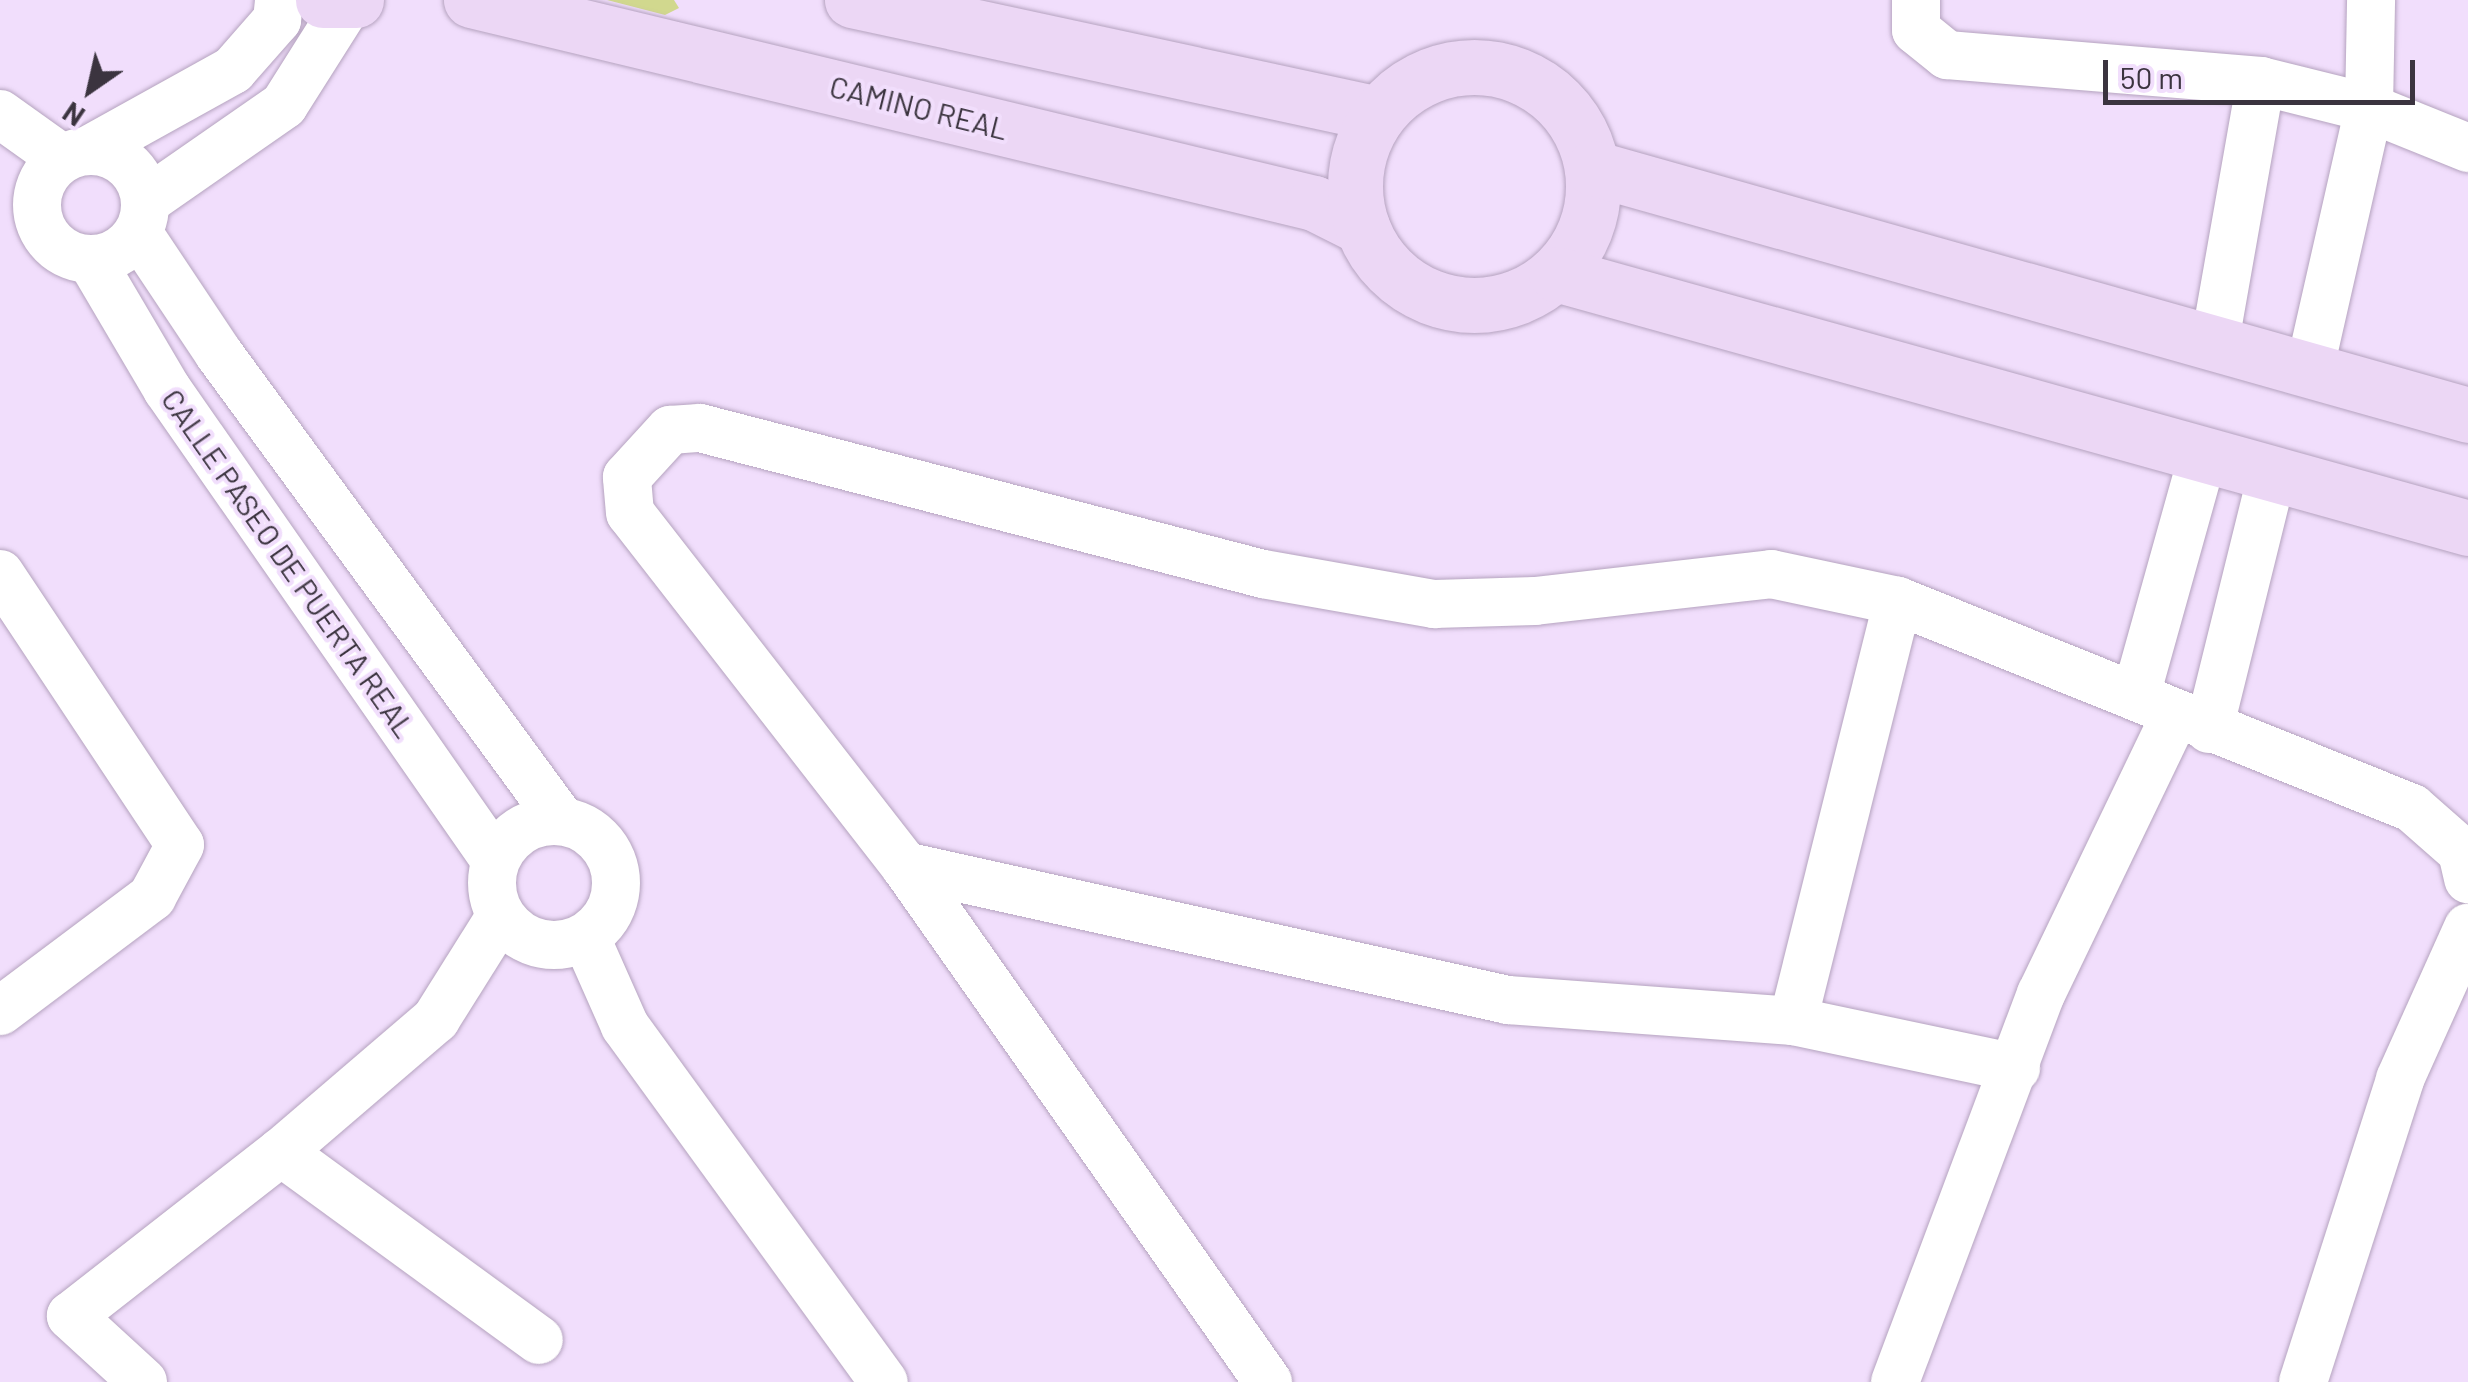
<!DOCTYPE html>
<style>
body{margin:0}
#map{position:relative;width:2468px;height:1382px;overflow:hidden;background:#f1defc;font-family:Barlow,sans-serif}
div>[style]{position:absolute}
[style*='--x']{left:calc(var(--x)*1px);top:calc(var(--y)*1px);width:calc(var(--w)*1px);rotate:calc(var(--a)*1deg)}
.green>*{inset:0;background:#d1d88e}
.roads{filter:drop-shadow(0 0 2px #b5a3bf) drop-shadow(0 0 2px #b5a3bf)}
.street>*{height:48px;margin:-24px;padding:0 24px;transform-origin:24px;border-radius:24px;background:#fff}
.street>.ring{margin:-24px;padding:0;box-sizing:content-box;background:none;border:48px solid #fff;border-radius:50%}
.secondary>*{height:55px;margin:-27.5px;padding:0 27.5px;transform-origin:27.5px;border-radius:27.5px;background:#ecd7f5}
.secondary>.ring{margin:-27.5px;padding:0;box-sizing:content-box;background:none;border:55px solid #ecd7f5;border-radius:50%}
span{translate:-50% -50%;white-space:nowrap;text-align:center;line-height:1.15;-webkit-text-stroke:8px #f1defc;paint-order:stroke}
.street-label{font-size:30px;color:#3b343f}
.north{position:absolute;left:40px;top:40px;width:100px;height:100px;-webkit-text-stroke:8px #f1defc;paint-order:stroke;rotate:214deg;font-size:28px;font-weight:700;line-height:40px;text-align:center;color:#3b343f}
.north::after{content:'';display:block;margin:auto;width:35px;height:45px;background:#3b343f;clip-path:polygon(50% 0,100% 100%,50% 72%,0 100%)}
.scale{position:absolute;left:2103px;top:60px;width:312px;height:45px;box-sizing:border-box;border:5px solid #3b343f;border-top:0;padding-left:12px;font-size:30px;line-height:35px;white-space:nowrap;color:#3b343f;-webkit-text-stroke:8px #f1defc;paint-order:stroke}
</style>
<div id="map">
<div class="green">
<div style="clip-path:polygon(607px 0,674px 0,679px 8px,665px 15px)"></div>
</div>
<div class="roads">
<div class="street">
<div style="--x:1916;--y:0;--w:30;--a:90"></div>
<div style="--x:1916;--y:30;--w:40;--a:39"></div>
<div style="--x:1947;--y:55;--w:315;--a:4.7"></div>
<div style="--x:2261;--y:81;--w:111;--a:14"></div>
<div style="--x:2369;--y:108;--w:107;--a:22"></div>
<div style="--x:0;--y:114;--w:77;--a:35.5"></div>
<div class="ring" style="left:37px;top:151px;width:60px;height:60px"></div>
<div style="--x:87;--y:151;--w:167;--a:-29"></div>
<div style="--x:233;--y:70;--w:67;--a:-48.7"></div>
<div style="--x:277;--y:20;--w:20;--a:-84"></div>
<div style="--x:146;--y:201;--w:168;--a:-34.8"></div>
<div style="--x:284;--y:105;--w:122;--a:-57.7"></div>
<div style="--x:139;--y:234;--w:144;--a:56.3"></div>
<div style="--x:219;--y:354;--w:578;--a:53.72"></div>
<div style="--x:91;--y:260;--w:150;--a:59.5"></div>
<div style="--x:167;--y:389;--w:574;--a:55.15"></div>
<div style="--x:2215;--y:341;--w:264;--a:-80"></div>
<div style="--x:2309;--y:372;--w:271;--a:-77.2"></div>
<div style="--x:2369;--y:108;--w:108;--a:-88.9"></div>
<div style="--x:0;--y:574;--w:325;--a:56.4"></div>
<div style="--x:180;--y:845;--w:59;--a:118.3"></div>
<div style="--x:152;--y:897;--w:190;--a:143.1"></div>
<div style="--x:2136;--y:695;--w:249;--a:-74.4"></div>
<div style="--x:2209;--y:729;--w:263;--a:-76.1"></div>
<div class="ring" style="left:492px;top:821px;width:76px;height:76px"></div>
<div style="--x:905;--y:866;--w:618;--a:12.53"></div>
<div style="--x:1508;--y:1000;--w:286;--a:4.2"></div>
<div style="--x:1793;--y:1021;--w:228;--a:11.9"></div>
<div style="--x:586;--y:938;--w:96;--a:66.1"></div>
<div style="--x:625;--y:1026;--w:440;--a:54"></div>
<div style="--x:1793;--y:1021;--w:433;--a:-76"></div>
<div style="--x:281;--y:1152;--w:319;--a:36.1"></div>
<div style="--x:143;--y:1382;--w:98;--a:-137.5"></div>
<div style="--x:71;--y:1316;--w:266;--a:-38"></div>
<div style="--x:281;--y:1152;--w:204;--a:-40.6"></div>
<div style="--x:436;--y:1019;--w:120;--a:-57.9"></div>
<div style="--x:1268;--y:1382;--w:631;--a:-125.13"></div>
<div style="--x:905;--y:866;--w:447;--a:-127.9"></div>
<div style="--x:630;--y:513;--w:36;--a:-95"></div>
<div style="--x:627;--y:477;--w:64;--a:-47.5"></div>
<div style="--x:670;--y:430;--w:30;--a:-4"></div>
<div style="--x:700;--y:428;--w:582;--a:14.54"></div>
<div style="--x:1263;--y:574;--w:174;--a:10"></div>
<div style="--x:1434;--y:604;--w:101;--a:-1.7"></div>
<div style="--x:1535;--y:601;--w:238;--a:-6.5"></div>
<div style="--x:1771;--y:574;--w:130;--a:12"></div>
<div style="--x:1898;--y:601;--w:554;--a:21.94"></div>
<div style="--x:2412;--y:808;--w:67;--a:41.3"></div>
<div style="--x:2462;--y:852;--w:28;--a:77"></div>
<div style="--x:1895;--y:1382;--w:415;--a:-69.4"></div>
<div style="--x:2041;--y:994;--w:311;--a:-64.3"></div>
<div style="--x:2303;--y:1382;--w:318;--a:-72.2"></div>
<div style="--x:2400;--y:1079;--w:166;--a:-65.8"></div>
</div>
<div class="secondary">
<div style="--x:323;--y:0;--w:33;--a:0"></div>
<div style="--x:471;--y:0;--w:867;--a:13.54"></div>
<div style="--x:1314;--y:203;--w:54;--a:26.6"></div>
<div style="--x:852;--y:0;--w:538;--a:12.23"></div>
<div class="ring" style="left:1355px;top:67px;width:183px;height:183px"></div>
<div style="--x:1593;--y:168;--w:909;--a:15.76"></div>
<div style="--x:1556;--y:274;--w:947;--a:15.56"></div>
</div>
</div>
<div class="street-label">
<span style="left:919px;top:107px;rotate:14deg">CAMINO REAL</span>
<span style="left:289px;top:563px;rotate:55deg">CALLE PASEO DE PUERTA REAL</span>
</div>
<div class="north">N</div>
<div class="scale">50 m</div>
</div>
